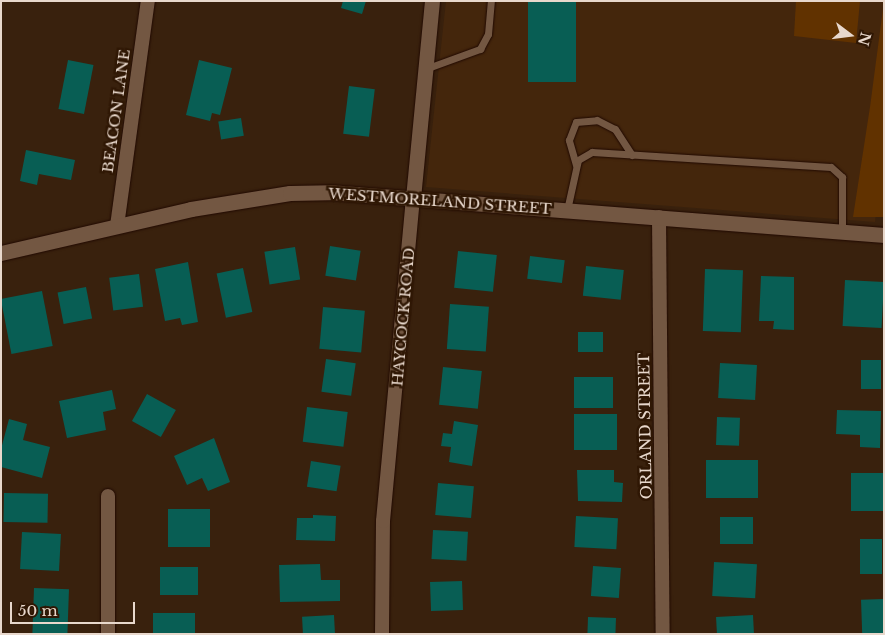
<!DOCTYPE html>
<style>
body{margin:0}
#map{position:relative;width:885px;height:635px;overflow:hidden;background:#39210d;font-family:"Libre Baskerville",serif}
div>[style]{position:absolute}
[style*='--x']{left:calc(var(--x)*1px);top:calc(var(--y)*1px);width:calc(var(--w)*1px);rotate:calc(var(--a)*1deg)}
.built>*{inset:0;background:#44260c}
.green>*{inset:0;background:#613200}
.building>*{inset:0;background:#085e54;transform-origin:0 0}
.roads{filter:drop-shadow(0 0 1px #200900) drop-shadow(0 0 1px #200900)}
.lane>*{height:7px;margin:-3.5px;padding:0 3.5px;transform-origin:3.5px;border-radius:3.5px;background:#735742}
.street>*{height:14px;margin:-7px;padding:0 7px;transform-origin:7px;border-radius:7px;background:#735742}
.secondary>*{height:15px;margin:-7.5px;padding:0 7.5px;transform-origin:7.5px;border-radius:7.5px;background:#735742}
span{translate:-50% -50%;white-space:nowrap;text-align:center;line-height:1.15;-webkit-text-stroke:5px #2f1704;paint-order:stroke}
.street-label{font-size:15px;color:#e8d8cc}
.frame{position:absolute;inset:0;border:2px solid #e8d8cc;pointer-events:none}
.north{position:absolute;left:825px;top:10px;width:50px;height:50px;-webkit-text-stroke:4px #2f1704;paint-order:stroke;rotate:105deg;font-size:14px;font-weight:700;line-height:20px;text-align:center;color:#e8d8cc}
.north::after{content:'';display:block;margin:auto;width:18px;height:22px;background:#e8d8cc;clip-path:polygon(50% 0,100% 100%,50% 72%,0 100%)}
.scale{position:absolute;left:10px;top:602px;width:125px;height:22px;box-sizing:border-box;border:2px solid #e8d8cc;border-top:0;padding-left:6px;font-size:15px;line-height:18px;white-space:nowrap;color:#e8d8cc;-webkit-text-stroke:4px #2f1704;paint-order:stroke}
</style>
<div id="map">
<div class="built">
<div style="clip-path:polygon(446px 1px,884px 1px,884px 145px,875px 222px,426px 187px)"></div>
</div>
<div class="green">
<div style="clip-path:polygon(796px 1px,860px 1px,856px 43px,794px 36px)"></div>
<div style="clip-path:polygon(884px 1px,884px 217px,853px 217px,870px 107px)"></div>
</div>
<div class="building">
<div style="clip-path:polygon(343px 1px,366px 1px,362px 14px,341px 8px)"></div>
<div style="left:528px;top:1px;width:48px;height:81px"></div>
<div style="left:68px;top:60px;width:26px;height:50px;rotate:11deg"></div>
<div style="clip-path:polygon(199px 60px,232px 68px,220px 115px,212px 113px,210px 121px,186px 115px)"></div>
<div style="left:349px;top:86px;width:26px;height:48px;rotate:7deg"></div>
<div style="left:241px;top:118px;width:18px;height:23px;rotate:81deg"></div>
<div style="clip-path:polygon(26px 150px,75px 160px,71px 180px,39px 174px,37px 185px,20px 181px)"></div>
<div style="left:330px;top:246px;width:31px;height:30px;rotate:9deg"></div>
<div style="left:295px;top:247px;width:33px;height:31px;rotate:81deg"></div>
<div style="left:458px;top:251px;width:39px;height:37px;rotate:6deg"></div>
<div style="left:530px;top:256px;width:35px;height:23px;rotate:7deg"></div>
<div style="clip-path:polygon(188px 262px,198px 322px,182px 325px,180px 318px,165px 321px,155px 269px)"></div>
<div style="left:586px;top:266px;width:38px;height:30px;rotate:6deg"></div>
<div style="left:243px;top:268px;width:45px;height:27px;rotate:78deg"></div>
<div style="left:705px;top:269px;width:38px;height:62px;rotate:2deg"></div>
<div style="left:139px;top:274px;width:33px;height:30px;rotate:83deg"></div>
<div style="clip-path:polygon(761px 276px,794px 277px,794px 330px,773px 329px,774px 321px,759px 321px)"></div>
<div style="left:845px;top:280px;width:39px;height:46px;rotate:3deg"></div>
<div style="left:86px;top:287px;width:32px;height:29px;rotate:79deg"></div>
<div style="left:42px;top:291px;width:56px;height:42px;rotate:79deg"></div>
<div style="left:450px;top:304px;width:39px;height:45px;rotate:4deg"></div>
<div style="left:323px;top:307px;width:42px;height:42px;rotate:5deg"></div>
<div style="left:578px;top:332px;width:25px;height:20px"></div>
<div style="left:326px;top:359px;width:30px;height:33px;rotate:8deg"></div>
<div style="left:861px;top:360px;width:20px;height:29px"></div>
<div style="left:720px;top:363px;width:37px;height:35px;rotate:3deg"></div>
<div style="left:443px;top:367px;width:39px;height:38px;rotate:6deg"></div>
<div style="left:574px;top:377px;width:39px;height:31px"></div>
<div style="clip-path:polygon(112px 390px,116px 409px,103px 412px,106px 430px,67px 438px,59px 401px)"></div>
<div style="left:147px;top:394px;width:33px;height:31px;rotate:29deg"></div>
<div style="left:307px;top:407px;width:41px;height:35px;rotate:7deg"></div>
<div style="clip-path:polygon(837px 410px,881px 411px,880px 448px,860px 447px,860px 435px,836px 434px)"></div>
<div style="left:574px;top:414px;width:43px;height:36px"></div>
<div style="left:717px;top:417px;width:23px;height:28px;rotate:2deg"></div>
<div style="clip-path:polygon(9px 419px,27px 424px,23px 440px,50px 447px,42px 478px,1px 467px,1px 449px)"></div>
<div style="clip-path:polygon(454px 421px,478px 425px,472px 466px,449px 462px,451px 447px,441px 446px,443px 433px,452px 434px)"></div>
<div style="clip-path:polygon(214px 438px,230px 482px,208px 491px,202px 478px,187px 485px,174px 456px)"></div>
<div style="left:758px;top:460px;width:38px;height:52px;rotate:90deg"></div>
<div style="left:311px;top:461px;width:30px;height:26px;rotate:9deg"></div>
<div style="clip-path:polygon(577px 470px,614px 470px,614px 482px,623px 483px,622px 502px,578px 501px)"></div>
<div style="left:884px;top:473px;width:38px;height:33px;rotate:90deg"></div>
<div style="left:438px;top:483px;width:36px;height:32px;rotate:5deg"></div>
<div style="left:4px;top:493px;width:44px;height:29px;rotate:1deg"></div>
<div style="left:168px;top:509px;width:42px;height:38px"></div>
<div style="clip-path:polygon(313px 515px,336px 516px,335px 541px,296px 540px,297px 518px,313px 518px)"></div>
<div style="left:576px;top:516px;width:42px;height:31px;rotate:3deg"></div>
<div style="left:720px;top:517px;width:33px;height:27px"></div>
<div style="left:433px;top:530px;width:35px;height:29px;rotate:3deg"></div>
<div style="left:22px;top:532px;width:39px;height:37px;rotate:3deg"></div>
<div style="left:860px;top:539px;width:22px;height:35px"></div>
<div style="left:714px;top:562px;width:43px;height:34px;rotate:3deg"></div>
<div style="clip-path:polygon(320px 564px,321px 580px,340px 580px,340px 601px,280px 602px,279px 565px)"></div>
<div style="left:593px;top:566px;width:28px;height:30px;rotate:4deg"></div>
<div style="left:160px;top:567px;width:38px;height:28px"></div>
<div style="left:462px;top:581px;width:29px;height:32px;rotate:88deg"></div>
<div style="left:34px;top:588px;width:35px;height:46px;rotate:2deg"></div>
<div style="left:883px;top:599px;width:35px;height:22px;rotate:88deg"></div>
<div style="left:153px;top:613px;width:42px;height:21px"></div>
<div style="left:334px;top:615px;width:19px;height:32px;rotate:87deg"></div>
<div style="left:753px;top:615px;width:19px;height:37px;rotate:87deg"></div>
<div style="left:588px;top:617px;width:28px;height:17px;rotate:2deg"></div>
</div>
<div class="roads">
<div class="lane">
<div style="--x:425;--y:69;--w:59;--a:-20"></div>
<div style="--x:480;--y:49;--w:17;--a:-62"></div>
<div style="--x:488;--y:34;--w:33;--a:-85"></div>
<div style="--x:576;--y:165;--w:26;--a:-106"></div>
<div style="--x:569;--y:140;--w:19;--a:-69"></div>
<div style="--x:576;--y:122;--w:21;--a:-5"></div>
<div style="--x:597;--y:120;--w:20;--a:27"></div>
<div style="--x:615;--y:129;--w:31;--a:57"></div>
<div style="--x:567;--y:210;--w:51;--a:-77.6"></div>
<div style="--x:578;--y:160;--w:16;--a:-30"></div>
<div style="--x:592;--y:152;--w:239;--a:3.6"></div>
<div style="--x:831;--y:167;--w:15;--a:42"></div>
<div style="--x:842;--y:177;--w:53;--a:90"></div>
</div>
<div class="street">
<div style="--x:659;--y:217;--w:417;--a:89.5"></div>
<div style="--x:117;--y:226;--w:227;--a:-82.2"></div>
<div style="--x:108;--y:496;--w:138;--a:90"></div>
<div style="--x:382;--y:634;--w:113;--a:-89.5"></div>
<div style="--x:383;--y:521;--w:324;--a:-84.7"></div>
</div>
<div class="secondary">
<div style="--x:413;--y:198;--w:198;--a:-84.5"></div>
<div style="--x:1;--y:253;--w:195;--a:-13"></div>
<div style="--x:191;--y:209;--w:100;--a:-9.2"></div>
<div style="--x:290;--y:193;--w:39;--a:-1"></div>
<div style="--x:329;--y:192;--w:557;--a:4.43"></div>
</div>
</div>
<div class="street-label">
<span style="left:116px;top:111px;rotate:-82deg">BEACON LANE</span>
<span style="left:440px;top:201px;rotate:4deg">WESTMORELAND STREET</span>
<span style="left:403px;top:317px;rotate:-85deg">HAYCOCK ROAD</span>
<span style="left:645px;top:426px;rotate:-91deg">ORLAND STREET</span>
</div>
<div class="frame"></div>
<div class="north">N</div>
<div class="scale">50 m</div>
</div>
